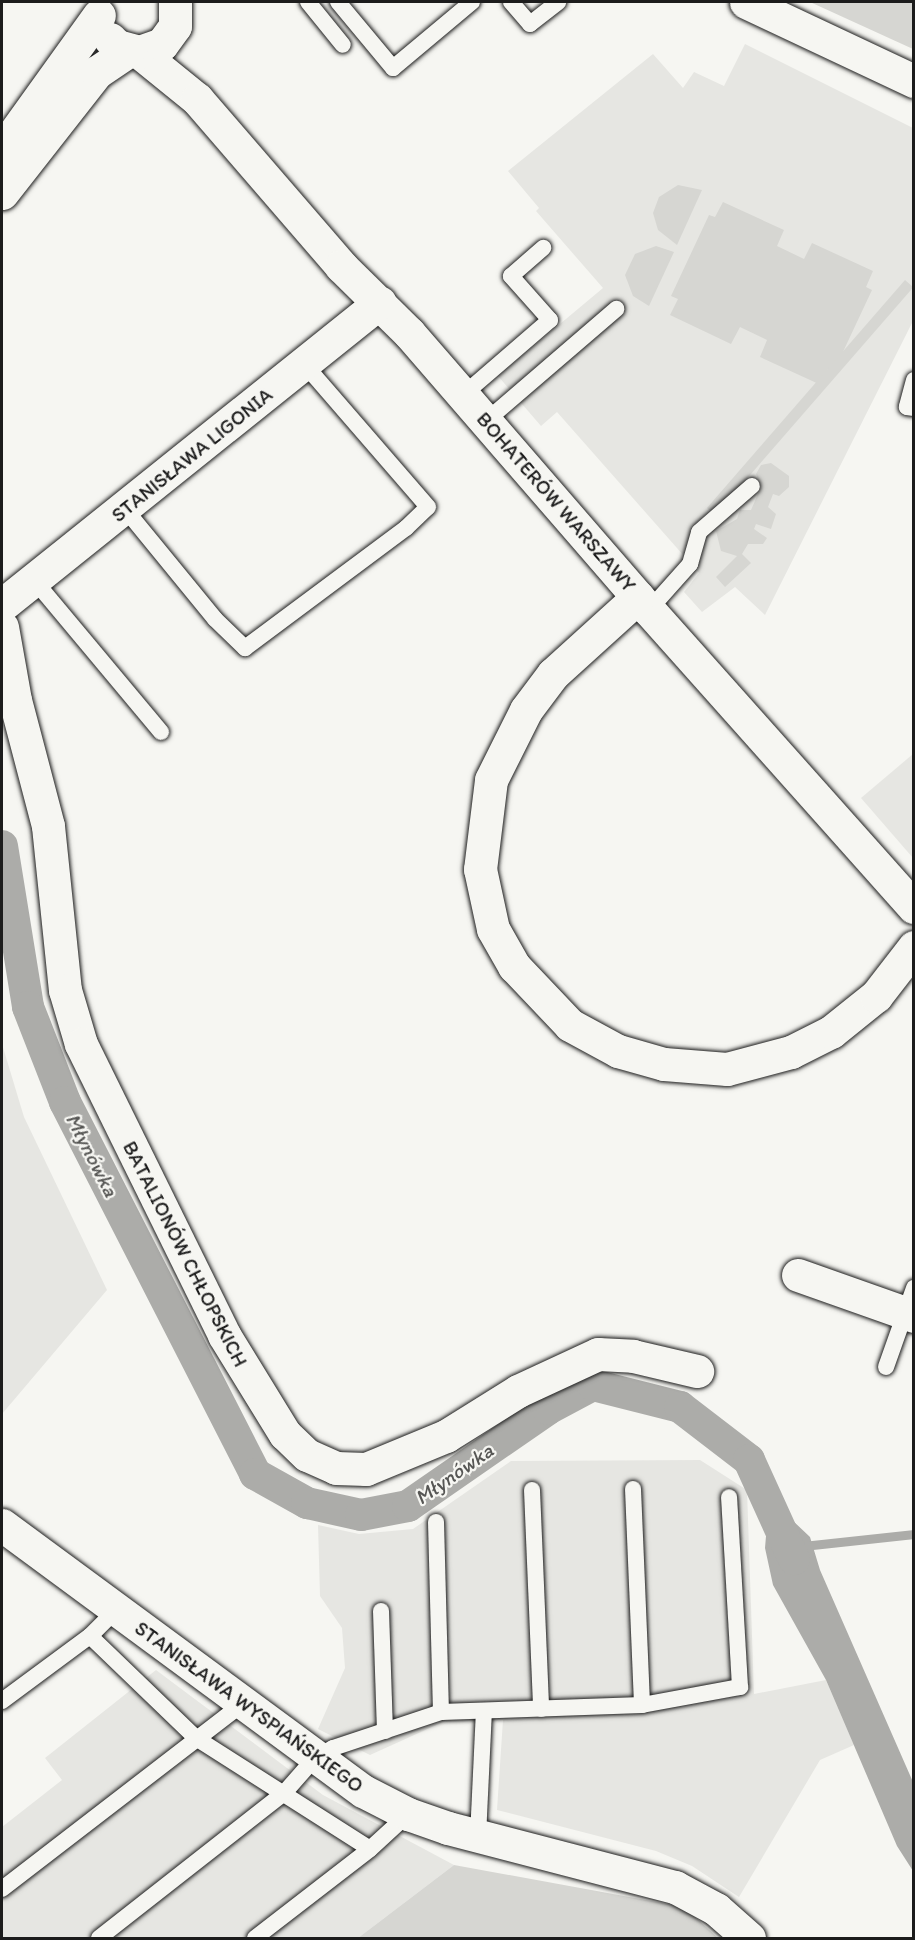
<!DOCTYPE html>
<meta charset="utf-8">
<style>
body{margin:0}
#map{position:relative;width:915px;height:1940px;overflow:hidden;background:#f6f6f2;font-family:Itim,sans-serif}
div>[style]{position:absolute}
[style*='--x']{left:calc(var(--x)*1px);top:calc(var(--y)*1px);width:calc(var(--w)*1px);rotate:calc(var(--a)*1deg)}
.built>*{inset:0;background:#e6e6e2}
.green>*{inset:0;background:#d6d6d2;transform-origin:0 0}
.water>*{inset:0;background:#acaca9}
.stream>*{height:9px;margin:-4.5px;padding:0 4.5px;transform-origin:4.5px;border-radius:4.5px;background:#acaca9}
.canal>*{height:32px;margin:-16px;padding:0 16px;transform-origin:16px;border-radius:16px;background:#acaca9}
.roads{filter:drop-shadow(0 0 2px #1c1c1c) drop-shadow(0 0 2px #1c1c1c)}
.service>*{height:16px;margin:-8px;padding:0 8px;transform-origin:8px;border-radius:8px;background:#f6f6f2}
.minor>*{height:33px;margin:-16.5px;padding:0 16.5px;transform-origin:16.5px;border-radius:16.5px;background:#f6f6f2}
.tertiary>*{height:33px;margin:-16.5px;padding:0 16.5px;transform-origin:16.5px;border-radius:16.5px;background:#f6f6f2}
span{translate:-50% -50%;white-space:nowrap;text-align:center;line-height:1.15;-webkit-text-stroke:4.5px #f6f6f2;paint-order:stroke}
.street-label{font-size:20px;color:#1c1c1c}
.water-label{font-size:21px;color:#565654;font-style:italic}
.frame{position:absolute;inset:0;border:3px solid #1c1c1c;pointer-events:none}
</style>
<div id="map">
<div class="built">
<div style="clip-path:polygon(745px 44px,913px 128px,913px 321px,765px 615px,735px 587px,702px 612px,684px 592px,699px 573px,557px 412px,541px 426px,498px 376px,603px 288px,536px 211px,539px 208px,508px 171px,653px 54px,683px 88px,694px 72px,724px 86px)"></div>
<div style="clip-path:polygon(913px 754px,913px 858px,861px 798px)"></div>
<div style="clip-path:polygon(2px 1044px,24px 1117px,107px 1290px,2px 1414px)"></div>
<div style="clip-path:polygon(700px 1460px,747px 1490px,754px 1694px,826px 1680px,854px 1745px,820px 1760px,739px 1897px,692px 1866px,656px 1851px,497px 1810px,503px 1720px,443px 1722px,370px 1755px,318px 1729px,345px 1668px,342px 1628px,320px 1596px,318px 1525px,359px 1534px,413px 1529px,511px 1461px)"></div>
<div style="clip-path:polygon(156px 1670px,323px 1795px,454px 1865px,358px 1938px,2px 1938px,2px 1827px,62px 1780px,45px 1758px)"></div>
</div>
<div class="green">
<div style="clip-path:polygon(810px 2px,913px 2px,913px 49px)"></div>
<div style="clip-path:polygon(678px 185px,702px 190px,677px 245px,658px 230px,653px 213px,659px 197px)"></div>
<div style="clip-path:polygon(723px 202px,784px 230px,777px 246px,804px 259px,812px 243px,873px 271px,866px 287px,872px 290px,834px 371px,828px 369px,821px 385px,760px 357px,767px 340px,740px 327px,731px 344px,670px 315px,678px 299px,671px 296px,709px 215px,715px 217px)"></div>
<div style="clip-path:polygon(656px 246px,674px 252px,649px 306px,633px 296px,625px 275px,635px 254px)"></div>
<div style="left:905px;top:280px;width:11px;height:302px;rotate:41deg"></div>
<div style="clip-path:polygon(771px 463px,789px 476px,789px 487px,779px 496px,773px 494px,768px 507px,776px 514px,771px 529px,756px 524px,754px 529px,767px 538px,763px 544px,748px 544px,742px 554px,751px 563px,725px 587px,716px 577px,737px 556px,721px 551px,716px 531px,737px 519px,740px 510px,751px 510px,761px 487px,756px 474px,761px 465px)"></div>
<div style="clip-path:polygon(454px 1865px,684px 1907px,718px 1938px,358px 1938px)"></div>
</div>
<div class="water">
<div style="clip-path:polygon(791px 1519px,810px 1537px,820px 1570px,913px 1782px,913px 1871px,897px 1846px,826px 1680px,773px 1585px,765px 1548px,767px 1524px)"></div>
</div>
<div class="stream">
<div style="--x:803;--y:1546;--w:112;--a:-6.2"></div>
</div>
<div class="canal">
<div style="--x:2;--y:846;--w:163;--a:80.8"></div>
<div style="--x:28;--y:1007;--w:102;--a:68.7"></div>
<div style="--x:65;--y:1102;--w:418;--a:62.9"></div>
<div style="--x:255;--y:1474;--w:60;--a:29.1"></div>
<div style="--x:307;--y:1503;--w:55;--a:12.5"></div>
<div style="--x:361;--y:1515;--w:48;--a:-10.8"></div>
<div style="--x:408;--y:1506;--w:170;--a:-34.7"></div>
<div style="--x:548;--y:1409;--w:51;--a:-28.1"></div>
<div style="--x:593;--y:1385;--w:90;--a:14.2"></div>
<div style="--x:680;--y:1407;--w:87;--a:37.5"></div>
<div style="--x:749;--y:1460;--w:109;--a:65.6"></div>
</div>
<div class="roads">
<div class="service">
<div style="--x:308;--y:2;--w:55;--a:50.9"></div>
<div style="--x:338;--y:2;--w:86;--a:50.2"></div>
<div style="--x:393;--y:68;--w:103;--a:-39.9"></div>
<div style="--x:511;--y:2;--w:29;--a:49"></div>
<div style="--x:530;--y:24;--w:36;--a:-38"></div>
<div style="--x:914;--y:380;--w:28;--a:105"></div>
<div style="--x:907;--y:407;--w:7;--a:8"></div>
<div style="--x:463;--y:395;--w:115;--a:-40.8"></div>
<div style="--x:550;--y:320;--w:59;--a:-131.6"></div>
<div style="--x:511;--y:276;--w:43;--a:-41.2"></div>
<div style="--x:486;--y:421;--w:172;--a:-40.7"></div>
<div style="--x:125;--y:509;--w:142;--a:50.7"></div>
<div style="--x:215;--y:619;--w:42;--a:44"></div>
<div style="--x:245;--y:648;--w:201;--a:-36.7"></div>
<div style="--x:406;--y:528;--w:30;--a:-44"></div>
<div style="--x:428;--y:507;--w:188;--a:-130.9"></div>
<div style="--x:34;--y:580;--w:198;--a:50.1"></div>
<div style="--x:649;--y:610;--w:62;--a:-48.3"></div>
<div style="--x:690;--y:564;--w:33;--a:-74"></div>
<div style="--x:699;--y:532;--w:70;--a:-41"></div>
<div style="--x:886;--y:1367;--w:84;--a:-70.5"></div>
<div style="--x:633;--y:1489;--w:216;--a:87.6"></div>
<div style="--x:532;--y:1490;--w:219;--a:87.6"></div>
<div style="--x:436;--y:1522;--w:190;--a:88.5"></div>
<div style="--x:381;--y:1611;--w:120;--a:88.1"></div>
<div style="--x:90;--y:1636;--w:147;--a:43.9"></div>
<div style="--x:196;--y:1738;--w:206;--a:32.5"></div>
<div style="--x:2;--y:1701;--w:109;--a:-36.5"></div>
<div style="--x:90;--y:1636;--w:37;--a:-45"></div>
<div style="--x:478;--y:1837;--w:126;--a:-87.3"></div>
<div style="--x:2;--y:1889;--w:303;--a:-37.6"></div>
<div style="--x:99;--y:1938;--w:236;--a:-38.1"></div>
<div style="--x:285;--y:1792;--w:44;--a:-48.7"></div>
<div style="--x:314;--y:1759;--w:22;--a:-30"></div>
<div style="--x:333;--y:1748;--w:114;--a:-18.4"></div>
<div style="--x:441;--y:1712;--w:201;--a:-2"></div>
<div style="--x:642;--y:1705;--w:100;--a:-10.4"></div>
<div style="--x:740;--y:1687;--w:190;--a:-93.3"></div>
<div style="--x:255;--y:1938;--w:145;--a:-37.7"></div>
<div style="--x:370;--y:1849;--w:52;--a:-42.6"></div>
</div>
<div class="minor">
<div style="--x:139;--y:52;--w:75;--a:39"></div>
<div style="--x:197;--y:99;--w:221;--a:49.2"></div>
<div style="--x:341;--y:266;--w:95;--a:44.6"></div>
<div style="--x:409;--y:333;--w:367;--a:49.1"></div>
<div style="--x:649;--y:610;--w:398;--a:48.3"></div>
<div style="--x:638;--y:597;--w:115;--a:137.8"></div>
<div style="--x:553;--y:674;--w:45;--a:126.9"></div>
<div style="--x:526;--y:710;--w:78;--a:116.6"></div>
<div style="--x:491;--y:780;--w:90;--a:97"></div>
<div style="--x:480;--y:869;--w:61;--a:77.8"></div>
<div style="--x:493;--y:929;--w:43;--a:60.4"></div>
<div style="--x:514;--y:966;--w:81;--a:46.5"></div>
<div style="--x:570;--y:1025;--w:55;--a:28.4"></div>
<div style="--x:618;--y:1051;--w:48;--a:15.8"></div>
<div style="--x:664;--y:1064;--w:63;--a:4.5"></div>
<div style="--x:727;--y:1069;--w:66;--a:-14.9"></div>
<div style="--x:791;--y:1052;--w:45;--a:-26.6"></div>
<div style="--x:831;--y:1032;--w:58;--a:-38.7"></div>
<div style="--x:876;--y:996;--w:62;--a:-52.2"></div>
<div style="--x:2;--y:605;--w:484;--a:-38.7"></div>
<div style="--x:2;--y:627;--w:74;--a:79.9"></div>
<div style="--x:15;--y:700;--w:130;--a:75.3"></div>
<div style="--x:48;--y:826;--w:165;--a:84.1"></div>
<div style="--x:65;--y:990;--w:56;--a:73.5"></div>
<div style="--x:81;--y:1044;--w:324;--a:63.8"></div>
<div style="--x:224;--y:1335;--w:116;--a:58.4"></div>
<div style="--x:285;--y:1434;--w:30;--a:44"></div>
<div style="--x:307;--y:1455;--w:32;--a:24"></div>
<div style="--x:336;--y:1468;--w:30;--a:2"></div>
<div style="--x:366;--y:1469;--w:87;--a:-22.4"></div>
<div style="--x:446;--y:1436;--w:85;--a:-32"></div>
<div style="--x:518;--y:1391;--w:88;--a:-24.8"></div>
<div style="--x:598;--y:1354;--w:35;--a:3"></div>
<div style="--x:633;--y:1356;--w:66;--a:13.2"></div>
<div style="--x:798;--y:1275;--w:123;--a:19.5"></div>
<div style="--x:2;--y:1525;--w:448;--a:36.4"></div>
<div style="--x:363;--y:1791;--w:51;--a:27.1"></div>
<div style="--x:408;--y:1814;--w:42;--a:19.3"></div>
<div style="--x:448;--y:1828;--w:235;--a:14.6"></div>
<div style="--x:675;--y:1887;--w:47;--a:28.2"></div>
<div style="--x:716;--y:1909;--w:44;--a:41.3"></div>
</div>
<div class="tertiary">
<div style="--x:746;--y:2;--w:186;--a:25.2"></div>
<div style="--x:110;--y:39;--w:10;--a:45"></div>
<div style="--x:117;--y:46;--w:23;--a:15"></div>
<div style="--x:139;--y:52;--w:24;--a:-19"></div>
<div style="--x:162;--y:44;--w:22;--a:-54"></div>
<div style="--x:175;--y:26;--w:24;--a:-90"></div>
<div style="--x:2;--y:150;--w:166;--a:-54.3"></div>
<div style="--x:2;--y:193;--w:154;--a:-51.9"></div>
<div style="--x:97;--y:72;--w:37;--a:-34"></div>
</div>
</div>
<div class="street-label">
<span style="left:192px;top:455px;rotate:-39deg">STANISŁAWA LIGONIA</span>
<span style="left:556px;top:502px;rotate:49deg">BOHATERÓW WARSZAWY</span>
<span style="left:185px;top:1254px;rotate:63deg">BATALIONÓW CHŁOPSKICH</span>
<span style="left:249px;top:1707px;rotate:36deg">STANISŁAWA WYSPIAŃSKIEGO</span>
</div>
<div class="water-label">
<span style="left:92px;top:1155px;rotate:63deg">Młynówka</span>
<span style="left:454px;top:1474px;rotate:-35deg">Młynówka</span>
</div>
<div class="frame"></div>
</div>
